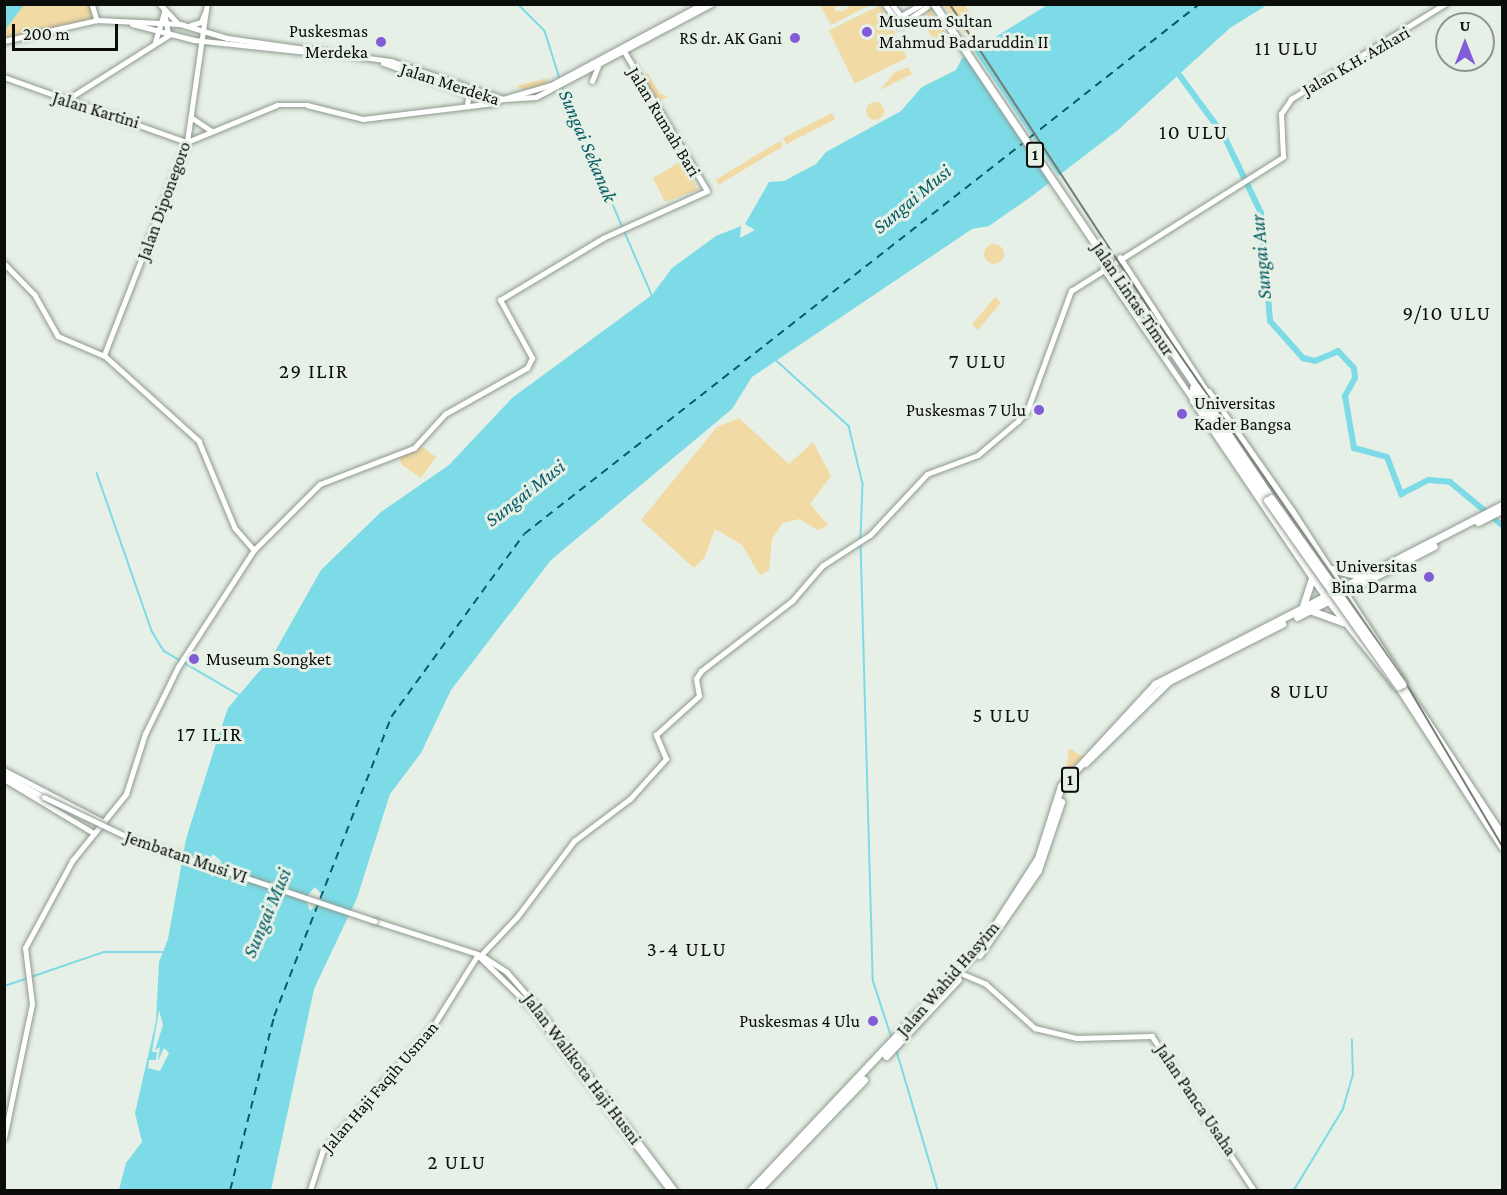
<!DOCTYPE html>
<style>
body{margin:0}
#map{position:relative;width:1507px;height:1195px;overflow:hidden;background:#e6f0e6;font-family:"Crimson Pro",serif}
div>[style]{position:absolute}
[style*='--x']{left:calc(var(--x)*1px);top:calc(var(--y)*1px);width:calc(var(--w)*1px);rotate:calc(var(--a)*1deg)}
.green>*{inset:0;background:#f2daa4;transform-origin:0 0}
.round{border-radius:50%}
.water>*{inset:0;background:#7cdbe6}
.pier>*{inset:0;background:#e6f0e6;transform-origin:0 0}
.stream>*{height:1.5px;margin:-0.75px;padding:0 0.75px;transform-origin:0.75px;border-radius:0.75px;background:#7cdbe6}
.river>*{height:6px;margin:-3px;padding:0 3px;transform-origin:3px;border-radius:3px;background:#7cdbe6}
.ferry>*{height:1.5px;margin-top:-0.75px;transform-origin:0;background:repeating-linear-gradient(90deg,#055c64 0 8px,transparent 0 14px)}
.roads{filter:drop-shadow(0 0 2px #8f998f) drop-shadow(0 0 2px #8f998f)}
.secondary>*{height:4.5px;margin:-2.25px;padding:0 2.25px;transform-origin:2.25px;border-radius:2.25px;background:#fff}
.primary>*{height:5px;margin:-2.5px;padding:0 2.5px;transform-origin:2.5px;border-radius:2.5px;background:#fff}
.highway>*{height:7px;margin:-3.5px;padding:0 3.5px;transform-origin:3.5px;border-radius:3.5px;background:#fff}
.tram>*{height:1.5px;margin:-0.75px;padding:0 0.75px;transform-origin:0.75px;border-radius:0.75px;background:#767c76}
.bridges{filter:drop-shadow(0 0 2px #8f998f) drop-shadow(0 0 2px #8f998f)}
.secondary-bridge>*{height:4.5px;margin:-2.25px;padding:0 2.25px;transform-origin:2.25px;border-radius:2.25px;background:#fff}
.highway-bridge>*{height:7px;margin:-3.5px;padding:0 3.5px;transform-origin:3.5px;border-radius:3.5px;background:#fff}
.dots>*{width:16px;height:16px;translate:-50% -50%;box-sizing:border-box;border:3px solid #e6f0e6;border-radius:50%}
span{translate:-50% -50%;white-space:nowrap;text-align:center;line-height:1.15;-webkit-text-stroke:6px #e6f0e6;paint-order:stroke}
.shield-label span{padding:2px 4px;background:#e6f0e6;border:2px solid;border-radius:4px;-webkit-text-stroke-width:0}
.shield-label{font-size:16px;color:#0a0d0a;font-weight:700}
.poi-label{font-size:18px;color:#0a0d0a}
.left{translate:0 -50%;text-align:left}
.right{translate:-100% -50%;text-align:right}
.street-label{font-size:18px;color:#0a0d0a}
.water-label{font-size:20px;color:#055c64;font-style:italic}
.quarter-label{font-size:21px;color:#0a0d0a;letter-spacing:1.5px}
.frame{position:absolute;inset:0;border:6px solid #0a0d0a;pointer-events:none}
.north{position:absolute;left:1435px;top:12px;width:60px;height:60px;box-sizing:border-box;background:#e6f0e6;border:2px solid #8e958e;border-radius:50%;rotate:0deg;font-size:16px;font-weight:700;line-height:24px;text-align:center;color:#0a0d0a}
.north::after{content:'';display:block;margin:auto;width:21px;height:27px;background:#825cd6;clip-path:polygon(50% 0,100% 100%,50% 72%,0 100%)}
.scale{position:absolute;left:12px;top:24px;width:106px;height:27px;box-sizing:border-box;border:3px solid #0a0d0a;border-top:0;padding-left:8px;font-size:18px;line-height:21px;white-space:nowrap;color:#0a0d0a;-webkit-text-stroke:4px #e6f0e6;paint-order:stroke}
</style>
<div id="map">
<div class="green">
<div style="clip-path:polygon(5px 5px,90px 5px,95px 18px,5px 38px)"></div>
<div style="clip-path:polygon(820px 5px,837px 5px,834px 10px,844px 12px,842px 5px,846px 11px,849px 5px,870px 5px,831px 25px)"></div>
<div style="left:881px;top:5px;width:59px;height:58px;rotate:64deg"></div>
<div style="clip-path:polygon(944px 5px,965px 6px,979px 25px,965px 34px)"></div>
<div style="clip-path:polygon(929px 8px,952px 42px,940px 50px,924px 24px)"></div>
<div style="clip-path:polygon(908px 67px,912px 74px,880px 90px,894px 73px)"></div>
<div style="clip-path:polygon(648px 73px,659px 93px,668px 97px,656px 102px,642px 75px)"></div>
<div style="clip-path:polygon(548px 78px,546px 85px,525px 90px,516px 86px)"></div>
<div class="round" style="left:866px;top:102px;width:18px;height:18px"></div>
<div style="left:832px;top:113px;width:7px;height:55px;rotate:63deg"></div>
<div style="left:780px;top:141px;width:6px;height:75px;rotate:59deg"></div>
<div style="clip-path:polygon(683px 160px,698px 190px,665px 202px,653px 178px)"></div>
<div class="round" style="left:984px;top:244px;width:20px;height:20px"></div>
<div style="left:995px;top:297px;width:8px;height:36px;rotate:40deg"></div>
<div style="clip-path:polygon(739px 418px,789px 464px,813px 442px,831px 476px,810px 504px,828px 525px,818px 530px,799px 519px,783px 523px,772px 539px,769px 570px,760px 575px,742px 545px,715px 529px,705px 557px,694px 568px,641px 520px,717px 427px)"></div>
<div style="clip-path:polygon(422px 447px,436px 457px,421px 478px,402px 465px,399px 457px)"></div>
<div style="clip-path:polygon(1069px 748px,1083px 757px,1066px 772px)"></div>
</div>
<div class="water">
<div style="clip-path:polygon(5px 4px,24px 5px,5px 30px,4px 5px)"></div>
<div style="clip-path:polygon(evenodd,1047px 5px,1267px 5px,1230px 28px,1118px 130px,1032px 196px,989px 226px,972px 229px,752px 377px,732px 409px,551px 560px,451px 690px,421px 753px,390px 794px,357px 898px,314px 989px,271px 1190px,119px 1190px,126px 1163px,142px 1142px,135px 1113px,156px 1021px,159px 962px,168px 939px,186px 839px,218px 737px,228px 708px,273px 655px,321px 570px,381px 512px,449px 465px,512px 398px,652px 295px,672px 268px,716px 236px,741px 226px,740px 238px,755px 230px,745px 224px,769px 182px,784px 181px,816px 164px,826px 152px,901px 111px,922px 87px,956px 70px,962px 58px,1047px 5px,213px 854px,222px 862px,213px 877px,205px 869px,213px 854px,1047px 5px,315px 887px,323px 896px,310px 911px,305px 898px,315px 887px)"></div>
</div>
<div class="pier">
<div style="left:973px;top:49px;width:157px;height:11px;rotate:56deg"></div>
<div style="clip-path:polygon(159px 1010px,163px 1025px,155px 1050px,160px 1047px,158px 1061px,164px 1048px,169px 1053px,160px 1071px,148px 1068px,149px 1060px,156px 1060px,157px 1052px,152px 1052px)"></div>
</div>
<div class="stream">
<div style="--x:518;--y:4;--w:38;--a:45"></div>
<div style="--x:545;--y:31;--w:50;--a:72.6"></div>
<div style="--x:562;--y:86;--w:228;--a:66.7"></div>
<div style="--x:777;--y:361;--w:97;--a:42.1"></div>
<div style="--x:849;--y:426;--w:60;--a:76.4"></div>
<div style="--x:863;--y:484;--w:54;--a:92.1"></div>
<div style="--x:97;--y:473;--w:167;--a:70.8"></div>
<div style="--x:152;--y:631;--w:23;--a:59"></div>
<div style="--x:164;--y:651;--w:89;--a:30.3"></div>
<div style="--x:861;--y:543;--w:437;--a:88.4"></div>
<div style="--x:873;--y:980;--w:61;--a:71.9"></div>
<div style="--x:31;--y:977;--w:77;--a:-18.9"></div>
<div style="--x:104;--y:952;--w:58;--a:0"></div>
<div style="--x:4;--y:986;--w:23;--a:-18"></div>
<div style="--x:896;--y:1048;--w:148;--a:73.5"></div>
<div style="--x:1294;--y:1190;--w:95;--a:-58.8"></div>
<div style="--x:1343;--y:1109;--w:35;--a:-74"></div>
<div style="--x:1353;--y:1075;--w:35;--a:-92"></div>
</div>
<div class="river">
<div style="--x:1180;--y:76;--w:74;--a:53.7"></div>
<div style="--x:1224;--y:136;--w:85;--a:64.3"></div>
<div style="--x:1261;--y:213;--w:108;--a:85.2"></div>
<div style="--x:1270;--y:321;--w:50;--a:48.3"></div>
<div style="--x:1303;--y:358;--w:12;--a:14"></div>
<div style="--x:1315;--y:361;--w:25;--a:-23"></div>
<div style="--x:1338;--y:351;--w:23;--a:47"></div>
<div style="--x:1354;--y:368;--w:10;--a:84"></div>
<div style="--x:1355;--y:378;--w:21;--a:119"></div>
<div style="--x:1345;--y:396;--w:53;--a:80.2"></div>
<div style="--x:1354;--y:448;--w:34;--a:15"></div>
<div style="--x:1387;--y:457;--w:40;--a:69"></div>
<div style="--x:1401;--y:494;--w:31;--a:-27"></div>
<div style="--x:1429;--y:480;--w:21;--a:5"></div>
<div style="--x:1450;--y:482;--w:67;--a:39.6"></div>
</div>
<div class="ferry">
<div style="--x:1029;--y:138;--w:216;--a:-38.2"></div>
<div style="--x:230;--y:1190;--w:179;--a:-75.8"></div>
<div style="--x:274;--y:1016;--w:321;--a:-68.6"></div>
<div style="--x:391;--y:717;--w:226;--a:-54"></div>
<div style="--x:524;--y:534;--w:634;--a:-38.08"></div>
</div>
<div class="roads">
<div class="secondary">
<div style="--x:92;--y:4;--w:17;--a:73"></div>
<div style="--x:160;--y:4;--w:26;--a:47"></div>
<div style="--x:885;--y:4;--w:26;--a:54"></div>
<div style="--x:900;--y:25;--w:37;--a:-34"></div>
<div style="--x:892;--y:4;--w:15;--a:53"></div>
<div style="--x:901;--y:16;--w:24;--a:-30"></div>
<div style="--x:155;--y:42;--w:30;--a:-73"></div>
<div style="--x:4;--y:77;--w:194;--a:19.6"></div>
<div style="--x:187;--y:142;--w:97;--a:-22.3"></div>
<div style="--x:277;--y:105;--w:30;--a:0"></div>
<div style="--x:307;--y:105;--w:58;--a:14"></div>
<div style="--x:363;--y:119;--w:134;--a:-6.9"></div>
<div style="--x:65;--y:101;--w:123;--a:-32.4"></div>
<div style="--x:191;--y:117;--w:25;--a:34"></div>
<div style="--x:1120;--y:257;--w:160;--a:57"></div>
<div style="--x:4;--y:263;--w:45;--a:45.9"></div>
<div style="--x:35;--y:295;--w:47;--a:60.7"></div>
<div style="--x:58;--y:336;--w:51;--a:23.1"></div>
<div style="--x:105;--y:356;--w:127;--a:42.1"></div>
<div style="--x:199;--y:441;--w:94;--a:67.5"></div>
<div style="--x:235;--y:528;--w:29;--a:49"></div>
<div style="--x:1103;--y:268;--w:158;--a:55.6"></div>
<div style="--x:104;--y:355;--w:229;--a:-68.7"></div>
<div style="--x:187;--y:142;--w:139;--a:-81.8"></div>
<div style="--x:4;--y:770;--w:113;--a:27.5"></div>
<div style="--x:4;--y:775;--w:46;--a:28.8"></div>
<div style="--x:4;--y:779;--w:105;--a:31"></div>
<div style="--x:375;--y:921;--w:108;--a:17.8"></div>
<div style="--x:481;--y:955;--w:52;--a:-46.5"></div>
<div style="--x:517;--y:917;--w:95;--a:-53.1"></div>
<div style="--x:574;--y:841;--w:70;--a:-36.9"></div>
<div style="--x:630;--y:799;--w:54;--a:-48"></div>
<div style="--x:666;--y:759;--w:26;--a:-113"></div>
<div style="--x:656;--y:735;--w:58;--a:-42.2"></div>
<div style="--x:699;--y:696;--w:17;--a:-100"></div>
<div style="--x:696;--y:679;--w:9;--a:-58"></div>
<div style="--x:701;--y:671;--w:115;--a:-37.6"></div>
<div style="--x:792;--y:601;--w:46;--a:-49.4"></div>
<div style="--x:822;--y:566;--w:57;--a:-32.9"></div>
<div style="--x:870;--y:535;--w:83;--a:-46.9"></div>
<div style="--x:927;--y:474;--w:54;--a:-20.4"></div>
<div style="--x:978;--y:455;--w:52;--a:-40.4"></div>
<div style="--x:1018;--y:421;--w:13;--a:-48"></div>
<div style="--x:1027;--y:411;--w:128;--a:-69.9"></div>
<div style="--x:1071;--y:291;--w:251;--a:-32.3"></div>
<div style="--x:1283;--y:157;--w:43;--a:-92.7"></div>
<div style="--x:1281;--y:114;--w:18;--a:-56"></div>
<div style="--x:1291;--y:99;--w:181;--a:-31.7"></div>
<div style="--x:481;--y:955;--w:31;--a:33"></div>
<div style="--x:507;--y:972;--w:41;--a:48.9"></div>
<div style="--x:534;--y:1003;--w:234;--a:53"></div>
<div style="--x:480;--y:957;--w:74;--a:44.5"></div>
<div style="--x:533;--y:1009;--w:227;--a:52.9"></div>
<div style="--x:963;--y:974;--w:25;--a:23"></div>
<div style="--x:986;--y:984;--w:66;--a:41.9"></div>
<div style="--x:1035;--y:1028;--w:43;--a:13.4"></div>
<div style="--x:1077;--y:1038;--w:75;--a:-1.5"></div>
<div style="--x:1152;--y:1036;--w:185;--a:56.5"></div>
<div style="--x:4;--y:1138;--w:137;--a:-78.2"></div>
<div style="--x:32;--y:1004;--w:56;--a:-97.1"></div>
<div style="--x:25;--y:948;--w:99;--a:-61.6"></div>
<div style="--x:72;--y:861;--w:86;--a:-51.1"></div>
<div style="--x:126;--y:794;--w:63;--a:-72.4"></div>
<div style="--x:145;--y:734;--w:75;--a:-63.8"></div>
<div style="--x:178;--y:667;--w:140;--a:-57"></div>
<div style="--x:254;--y:550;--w:93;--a:-45"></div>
<div style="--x:320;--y:484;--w:101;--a:-21"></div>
<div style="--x:414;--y:448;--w:46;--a:-47.6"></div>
<div style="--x:445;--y:414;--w:94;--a:-29.3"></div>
<div style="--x:527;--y:368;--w:11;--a:-63"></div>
<div style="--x:532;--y:358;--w:66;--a:-118.9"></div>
<div style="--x:500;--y:300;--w:120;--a:-31"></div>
<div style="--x:603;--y:238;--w:114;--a:-24.3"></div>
<div style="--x:707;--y:191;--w:162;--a:-120.8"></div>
<div style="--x:310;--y:1190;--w:40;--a:-72"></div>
<div style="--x:322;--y:1152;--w:166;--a:-48.4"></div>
<div style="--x:432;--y:1028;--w:85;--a:-58"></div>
</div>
<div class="primary">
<div style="--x:164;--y:11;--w:23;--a:80"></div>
<div style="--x:132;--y:24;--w:64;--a:14.5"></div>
<div style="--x:194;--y:40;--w:133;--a:6.1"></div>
<div style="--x:191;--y:25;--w:10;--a:-17"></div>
<div style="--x:201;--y:22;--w:13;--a:-67"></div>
<div style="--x:4;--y:41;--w:95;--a:-12.7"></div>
<div style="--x:97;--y:20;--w:83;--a:2.8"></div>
<div style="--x:180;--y:24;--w:49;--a:16.6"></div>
<div style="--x:227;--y:38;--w:166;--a:8"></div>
<div style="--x:391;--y:61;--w:118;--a:18.7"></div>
<div style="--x:503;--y:99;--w:50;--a:-16.3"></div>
<div style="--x:551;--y:85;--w:171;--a:-28.2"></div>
<div style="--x:383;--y:63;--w:92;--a:19.6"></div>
<div style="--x:592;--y:81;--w:16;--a:-68"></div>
<div style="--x:488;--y:100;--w:48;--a:-3.6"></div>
<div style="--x:536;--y:97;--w:199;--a:-27.9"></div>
<div style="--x:467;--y:105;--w:13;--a:-81"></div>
</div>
<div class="highway">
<div style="--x:1139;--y:302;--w:236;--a:56"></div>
<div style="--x:1193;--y:388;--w:12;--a:90"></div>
<div style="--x:1193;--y:400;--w:236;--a:56"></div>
<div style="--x:1325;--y:596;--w:116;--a:51.6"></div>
<div style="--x:1200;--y:390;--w:8;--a:14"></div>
<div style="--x:1208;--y:392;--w:146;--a:55"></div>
<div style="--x:1292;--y:512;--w:204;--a:57"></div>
<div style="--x:1197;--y:393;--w:128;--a:56.8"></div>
<div style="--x:1478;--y:522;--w:27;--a:-27"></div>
<div style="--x:1331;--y:569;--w:31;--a:13"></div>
<div style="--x:1303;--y:606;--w:29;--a:-72"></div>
<div style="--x:1312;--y:611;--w:33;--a:20"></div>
<div style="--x:1297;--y:617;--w:154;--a:-27.4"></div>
<div style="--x:1402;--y:684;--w:181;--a:56.5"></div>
<div style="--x:1398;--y:686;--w:192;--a:57.1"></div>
<div style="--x:1085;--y:763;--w:117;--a:-44.3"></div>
<div style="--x:1169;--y:681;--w:127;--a:-26.8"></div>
<div style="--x:979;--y:955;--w:103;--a:-55.2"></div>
<div style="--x:1038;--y:870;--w:72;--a:-71.3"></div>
<div style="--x:886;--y:1056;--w:105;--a:-46.9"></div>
<div style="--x:751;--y:1190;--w:338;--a:-46.7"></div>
<div style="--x:983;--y:944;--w:102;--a:-57.4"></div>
<div style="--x:1038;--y:858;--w:76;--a:-72.3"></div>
<div style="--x:1061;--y:786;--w:139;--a:-47.3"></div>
<div style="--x:1155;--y:684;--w:390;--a:-27.3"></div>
<div style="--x:758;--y:1190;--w:153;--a:-46.1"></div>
</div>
</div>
<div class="tram">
<div style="--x:950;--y:4;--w:398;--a:56.8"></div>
<div style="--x:1168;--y:337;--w:412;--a:55.4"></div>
<div style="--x:1402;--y:676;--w:196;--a:59.4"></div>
</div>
<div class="bridges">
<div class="secondary-bridge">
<div style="--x:44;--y:797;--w:100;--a:25.5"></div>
<div style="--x:134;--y:840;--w:254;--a:18.6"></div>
</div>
<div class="highway-bridge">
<div style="--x:934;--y:4;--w:362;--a:56.1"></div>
<div style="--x:1271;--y:498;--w:228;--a:54.8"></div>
<div style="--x:1267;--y:500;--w:228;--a:54.8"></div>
</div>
</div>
<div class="dots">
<div style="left:867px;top:32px;background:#825cd6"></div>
<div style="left:795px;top:38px;background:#825cd6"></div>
<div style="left:381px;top:42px;background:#825cd6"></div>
<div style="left:1039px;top:410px;background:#825cd6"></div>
<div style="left:1182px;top:414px;background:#825cd6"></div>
<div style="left:1429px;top:577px;background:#825cd6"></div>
<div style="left:194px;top:659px;background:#825cd6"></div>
<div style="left:873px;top:1021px;background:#825cd6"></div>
</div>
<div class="shield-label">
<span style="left:1035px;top:155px">1</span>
<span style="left:1070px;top:780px">1</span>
</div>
<div class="poi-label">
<span class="left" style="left:879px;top:32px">Museum Sultan<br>Mahmud Badaruddin II</span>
<span class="right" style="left:368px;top:42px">Puskesmas<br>Merdeka</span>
<span class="right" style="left:782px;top:38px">RS dr. AK Gani</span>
<span class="left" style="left:1194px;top:414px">Universitas<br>Kader Bangsa</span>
<span class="right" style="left:1026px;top:410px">Puskesmas 7 Ulu</span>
<span class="right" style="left:1417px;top:577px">Universitas<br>Bina Darma</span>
<span class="left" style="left:206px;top:659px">Museum Songket</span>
<span class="right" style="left:860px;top:1021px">Puskesmas 4 Ulu</span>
</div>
<div class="street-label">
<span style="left:1356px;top:61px;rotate:-30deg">Jalan K.H. Azhari</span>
<span style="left:450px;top:84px;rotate:18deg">Jalan Merdeka</span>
<span style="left:96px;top:110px;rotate:17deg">Jalan Kartini</span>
<span style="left:664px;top:122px;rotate:59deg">Jalan Rumah Bari</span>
<span style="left:164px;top:201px;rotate:-70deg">Jalan Diponegoro</span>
<span style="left:1133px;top:299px;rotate:56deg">Jalan Lintas Timur</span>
<span style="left:186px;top:857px;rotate:19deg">Jembatan Musi VI</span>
<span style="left:948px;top:979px;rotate:-49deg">Jalan Wahid Hasyim</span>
<span style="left:582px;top:1069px;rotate:53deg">Jalan Walikota Haji Husni</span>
<span style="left:380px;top:1087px;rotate:-49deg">Jalan Haji Faqih Usman</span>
<span style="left:1196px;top:1100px;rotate:56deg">Jalan Panca Usaha</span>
</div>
<div class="water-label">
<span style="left:588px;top:146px;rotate:67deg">Sungai Sekanak</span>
<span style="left:912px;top:199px;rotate:-40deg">Sungai Musi</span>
<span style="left:1261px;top:257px;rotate:-95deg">Sungai Aur</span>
<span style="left:525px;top:493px;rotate:-38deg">Sungai Musi</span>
<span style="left:267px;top:913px;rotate:-67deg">Sungai Musi</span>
</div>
<div class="quarter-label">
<span style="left:1287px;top:48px">11 ULU</span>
<span style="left:1194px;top:132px">10 ULU</span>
<span style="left:1447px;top:313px">9/10 ULU</span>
<span style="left:978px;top:361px">7 ULU</span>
<span style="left:314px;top:371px">29 ILIR</span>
<span style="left:1300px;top:691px">8 ULU</span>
<span style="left:1002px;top:715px">5 ULU</span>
<span style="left:210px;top:734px">17 ILIR</span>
<span style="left:687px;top:949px">3-4 ULU</span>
<span style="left:457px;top:1162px">2 ULU</span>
</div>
<div class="frame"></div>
<div class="north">U</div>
<div class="scale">200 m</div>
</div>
